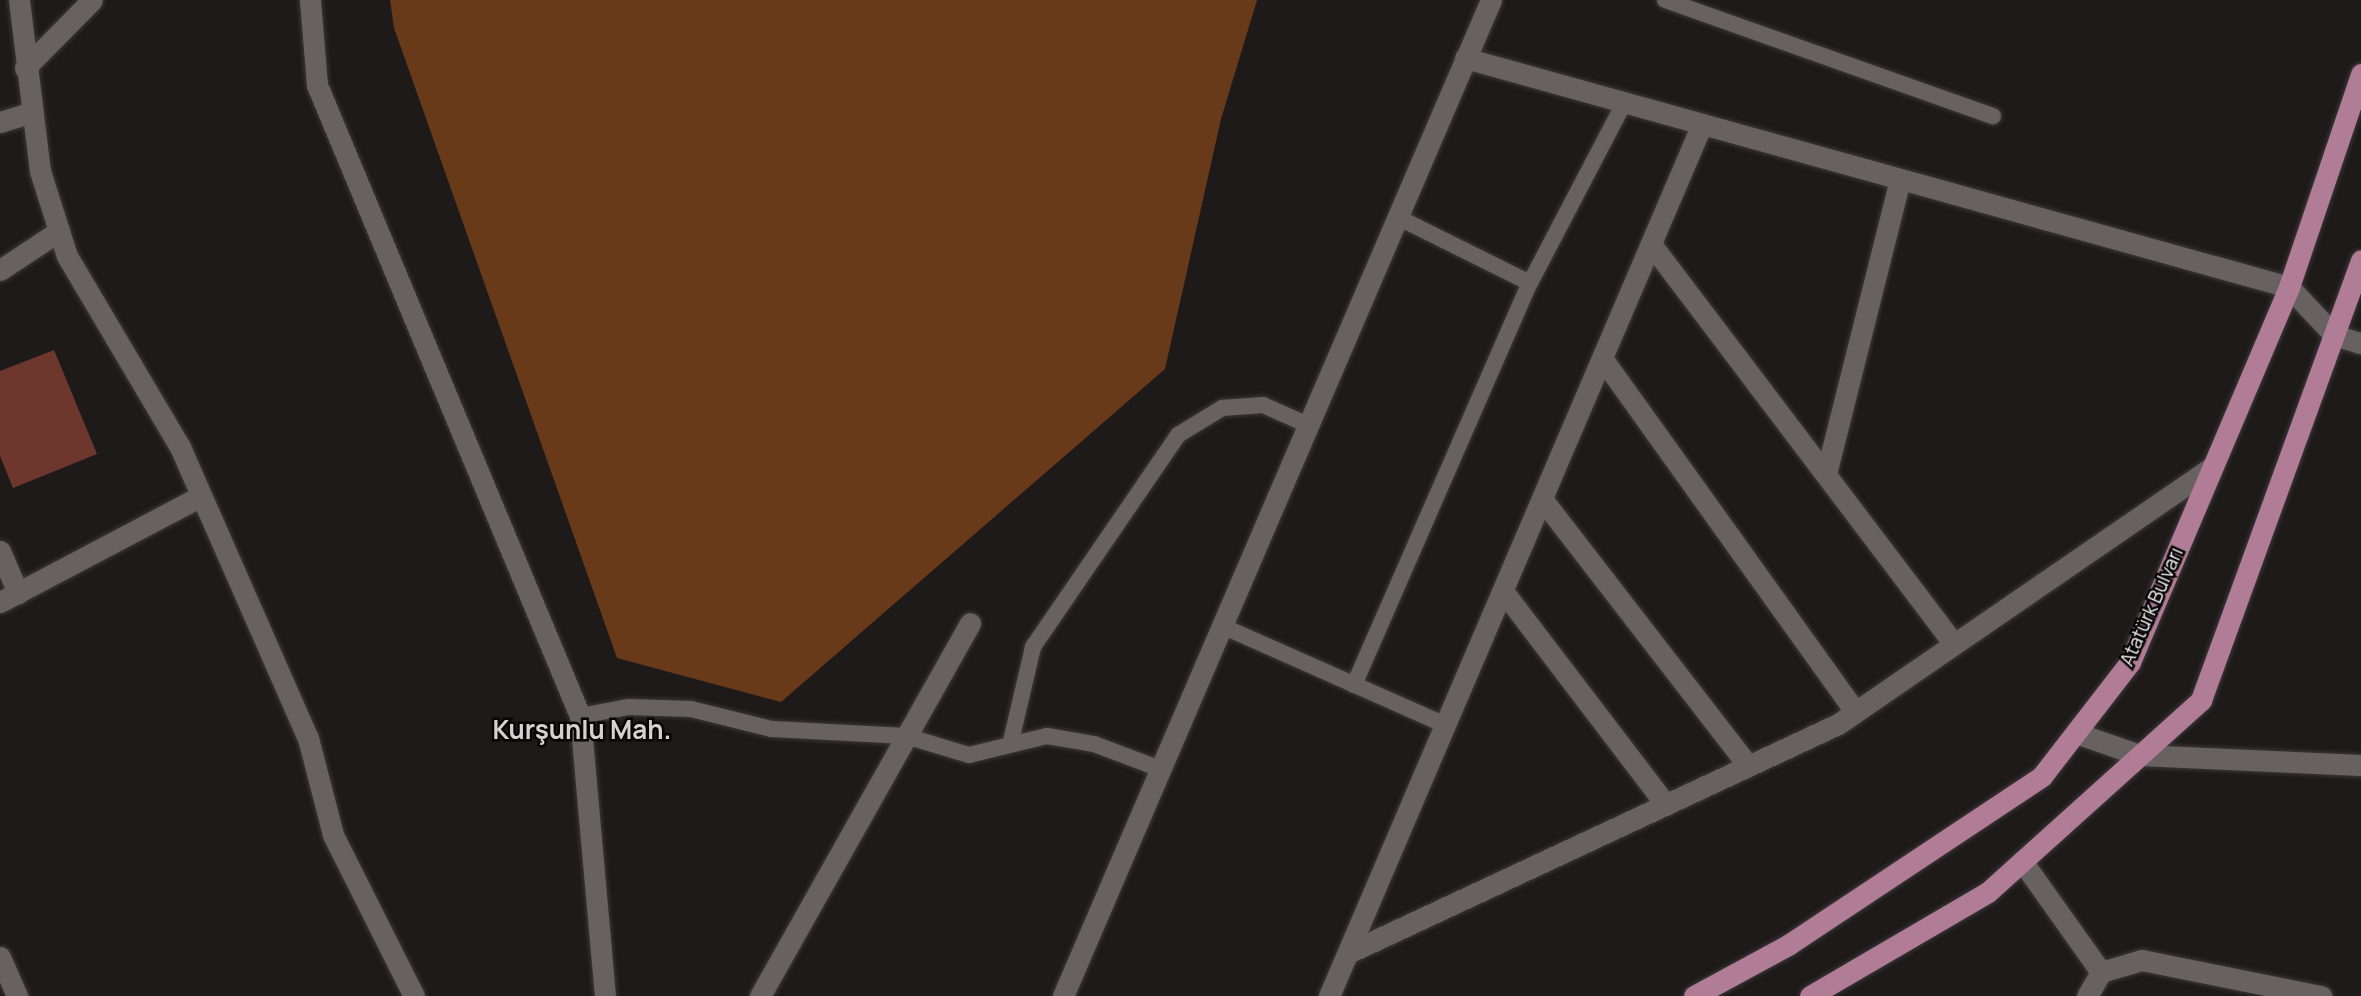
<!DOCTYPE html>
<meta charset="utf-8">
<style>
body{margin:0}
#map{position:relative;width:2361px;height:996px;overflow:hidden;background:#1f1a1a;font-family:Manrope,sans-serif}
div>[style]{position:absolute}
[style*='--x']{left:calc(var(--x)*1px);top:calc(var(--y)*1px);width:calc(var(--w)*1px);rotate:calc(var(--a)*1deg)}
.forest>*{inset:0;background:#693a1a}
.building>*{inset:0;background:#6e372d}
.roads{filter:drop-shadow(0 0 2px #3c3839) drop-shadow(0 0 2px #3c3839)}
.lane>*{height:16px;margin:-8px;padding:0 8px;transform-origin:8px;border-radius:8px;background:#686162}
.street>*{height:21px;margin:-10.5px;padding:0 10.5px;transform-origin:10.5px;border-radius:10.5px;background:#686162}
.secondary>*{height:21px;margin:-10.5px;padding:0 10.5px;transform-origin:10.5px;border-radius:10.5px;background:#686162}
.primary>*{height:21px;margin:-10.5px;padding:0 10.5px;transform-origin:10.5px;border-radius:10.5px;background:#b17c96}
span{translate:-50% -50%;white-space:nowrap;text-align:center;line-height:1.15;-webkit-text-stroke:5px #070606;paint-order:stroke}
.street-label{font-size:19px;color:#f0eded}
.district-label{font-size:26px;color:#d8d0d1;font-weight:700}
</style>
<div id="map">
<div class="forest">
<div style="clip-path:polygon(390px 0,1257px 0,1221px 119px,1165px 369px,781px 702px,617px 658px,394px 28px)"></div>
</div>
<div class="building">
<div style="clip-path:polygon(54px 350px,97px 454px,13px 488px,0 456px,0 371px)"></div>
</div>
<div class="roads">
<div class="lane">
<div style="--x:1665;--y:0;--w:348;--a:19.5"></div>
<div style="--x:1397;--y:217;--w:148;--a:26.4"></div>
<div style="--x:1222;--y:626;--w:244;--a:23.9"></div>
<div style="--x:1354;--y:685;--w:439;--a:-66.4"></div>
<div style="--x:1530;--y:283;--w:203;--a:-62.4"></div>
<div style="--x:580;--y:716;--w:50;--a:-10.4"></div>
<div style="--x:629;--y:707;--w:62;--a:1.8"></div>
<div style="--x:691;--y:709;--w:83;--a:13.9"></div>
<div style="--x:772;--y:729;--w:134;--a:3"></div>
<div style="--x:906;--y:736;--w:66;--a:16.8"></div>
<div style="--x:969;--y:755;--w:80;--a:-13.7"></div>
<div style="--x:1047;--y:736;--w:48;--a:9.7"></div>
<div style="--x:1094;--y:744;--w:71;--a:20.7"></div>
<div style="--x:1011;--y:741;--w:97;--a:-76.8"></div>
<div style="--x:1033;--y:647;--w:257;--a:-55.6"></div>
<div style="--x:1178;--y:435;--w:52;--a:-31.5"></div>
<div style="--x:1222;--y:408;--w:41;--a:-4.2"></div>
<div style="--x:1263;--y:405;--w:49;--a:24"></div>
</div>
<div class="street">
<div style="--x:19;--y:0;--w:172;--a:83"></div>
<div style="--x:40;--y:171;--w:89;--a:72.4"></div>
<div style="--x:67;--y:256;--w:222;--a:59.4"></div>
<div style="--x:180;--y:447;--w:318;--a:66.3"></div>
<div style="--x:308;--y:738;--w:100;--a:75.5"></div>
<div style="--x:333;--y:835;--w:180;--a:63.3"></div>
<div style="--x:1465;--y:58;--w:855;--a:15.53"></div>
<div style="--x:2289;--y:287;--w:66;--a:46.8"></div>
<div style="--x:2334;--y:335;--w:28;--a:17"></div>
<div style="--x:25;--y:68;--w:95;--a:-45.4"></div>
<div style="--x:0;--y:122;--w:34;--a:-17"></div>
<div style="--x:1651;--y:244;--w:502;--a:52.86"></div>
<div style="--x:0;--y:270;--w:71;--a:-33.5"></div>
<div style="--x:1602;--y:358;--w:435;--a:54.4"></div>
<div style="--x:1826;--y:474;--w:304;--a:-75.9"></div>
<div style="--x:1542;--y:499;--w:337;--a:52.3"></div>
<div style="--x:0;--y:551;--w:46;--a:66.8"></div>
<div style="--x:1503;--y:591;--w:269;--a:52.7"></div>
<div style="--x:0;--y:602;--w:227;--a:-27.8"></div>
<div style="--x:2022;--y:861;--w:136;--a:54.6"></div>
<div style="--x:2101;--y:972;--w:28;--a:120"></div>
<div style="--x:1348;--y:953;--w:541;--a:-25.05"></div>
<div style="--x:1838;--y:724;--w:455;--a:-34.5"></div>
<div style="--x:0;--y:957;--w:43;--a:66.4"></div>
<div style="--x:2101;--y:972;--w:43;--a:-16.3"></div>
<div style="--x:2142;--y:960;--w:183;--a:11.4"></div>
<div style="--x:760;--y:996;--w:428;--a:-60.6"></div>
<div style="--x:1063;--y:996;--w:1084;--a:-66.75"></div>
<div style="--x:1329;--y:996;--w:948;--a:-66.84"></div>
</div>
<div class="secondary">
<div style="--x:310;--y:0;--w:85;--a:85.3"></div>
<div style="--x:317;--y:85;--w:684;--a:67.37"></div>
<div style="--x:580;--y:716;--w:281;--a:84.9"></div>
<div style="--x:2076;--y:733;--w:67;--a:19.2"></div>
<div style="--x:2139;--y:755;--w:222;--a:2.6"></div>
</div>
<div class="primary">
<div style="--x:1694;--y:996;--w:107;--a:-28.5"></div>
<div style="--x:1788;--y:945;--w:305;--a:-33.6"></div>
<div style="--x:2042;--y:776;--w:144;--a:-52.3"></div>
<div style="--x:2130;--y:662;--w:407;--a:-67"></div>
<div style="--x:2289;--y:287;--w:225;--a:-71.3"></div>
<div style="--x:1810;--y:996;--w:206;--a:-30.3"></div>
<div style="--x:1988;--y:892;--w:287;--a:-42"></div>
<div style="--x:2201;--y:700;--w:468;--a:-70"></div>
</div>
</div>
<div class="street-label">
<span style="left:2152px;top:607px;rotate:-66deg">Atatürk Bulvarı</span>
</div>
<div class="district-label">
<span style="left:582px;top:730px">Kurşunlu Mah.</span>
</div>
</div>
